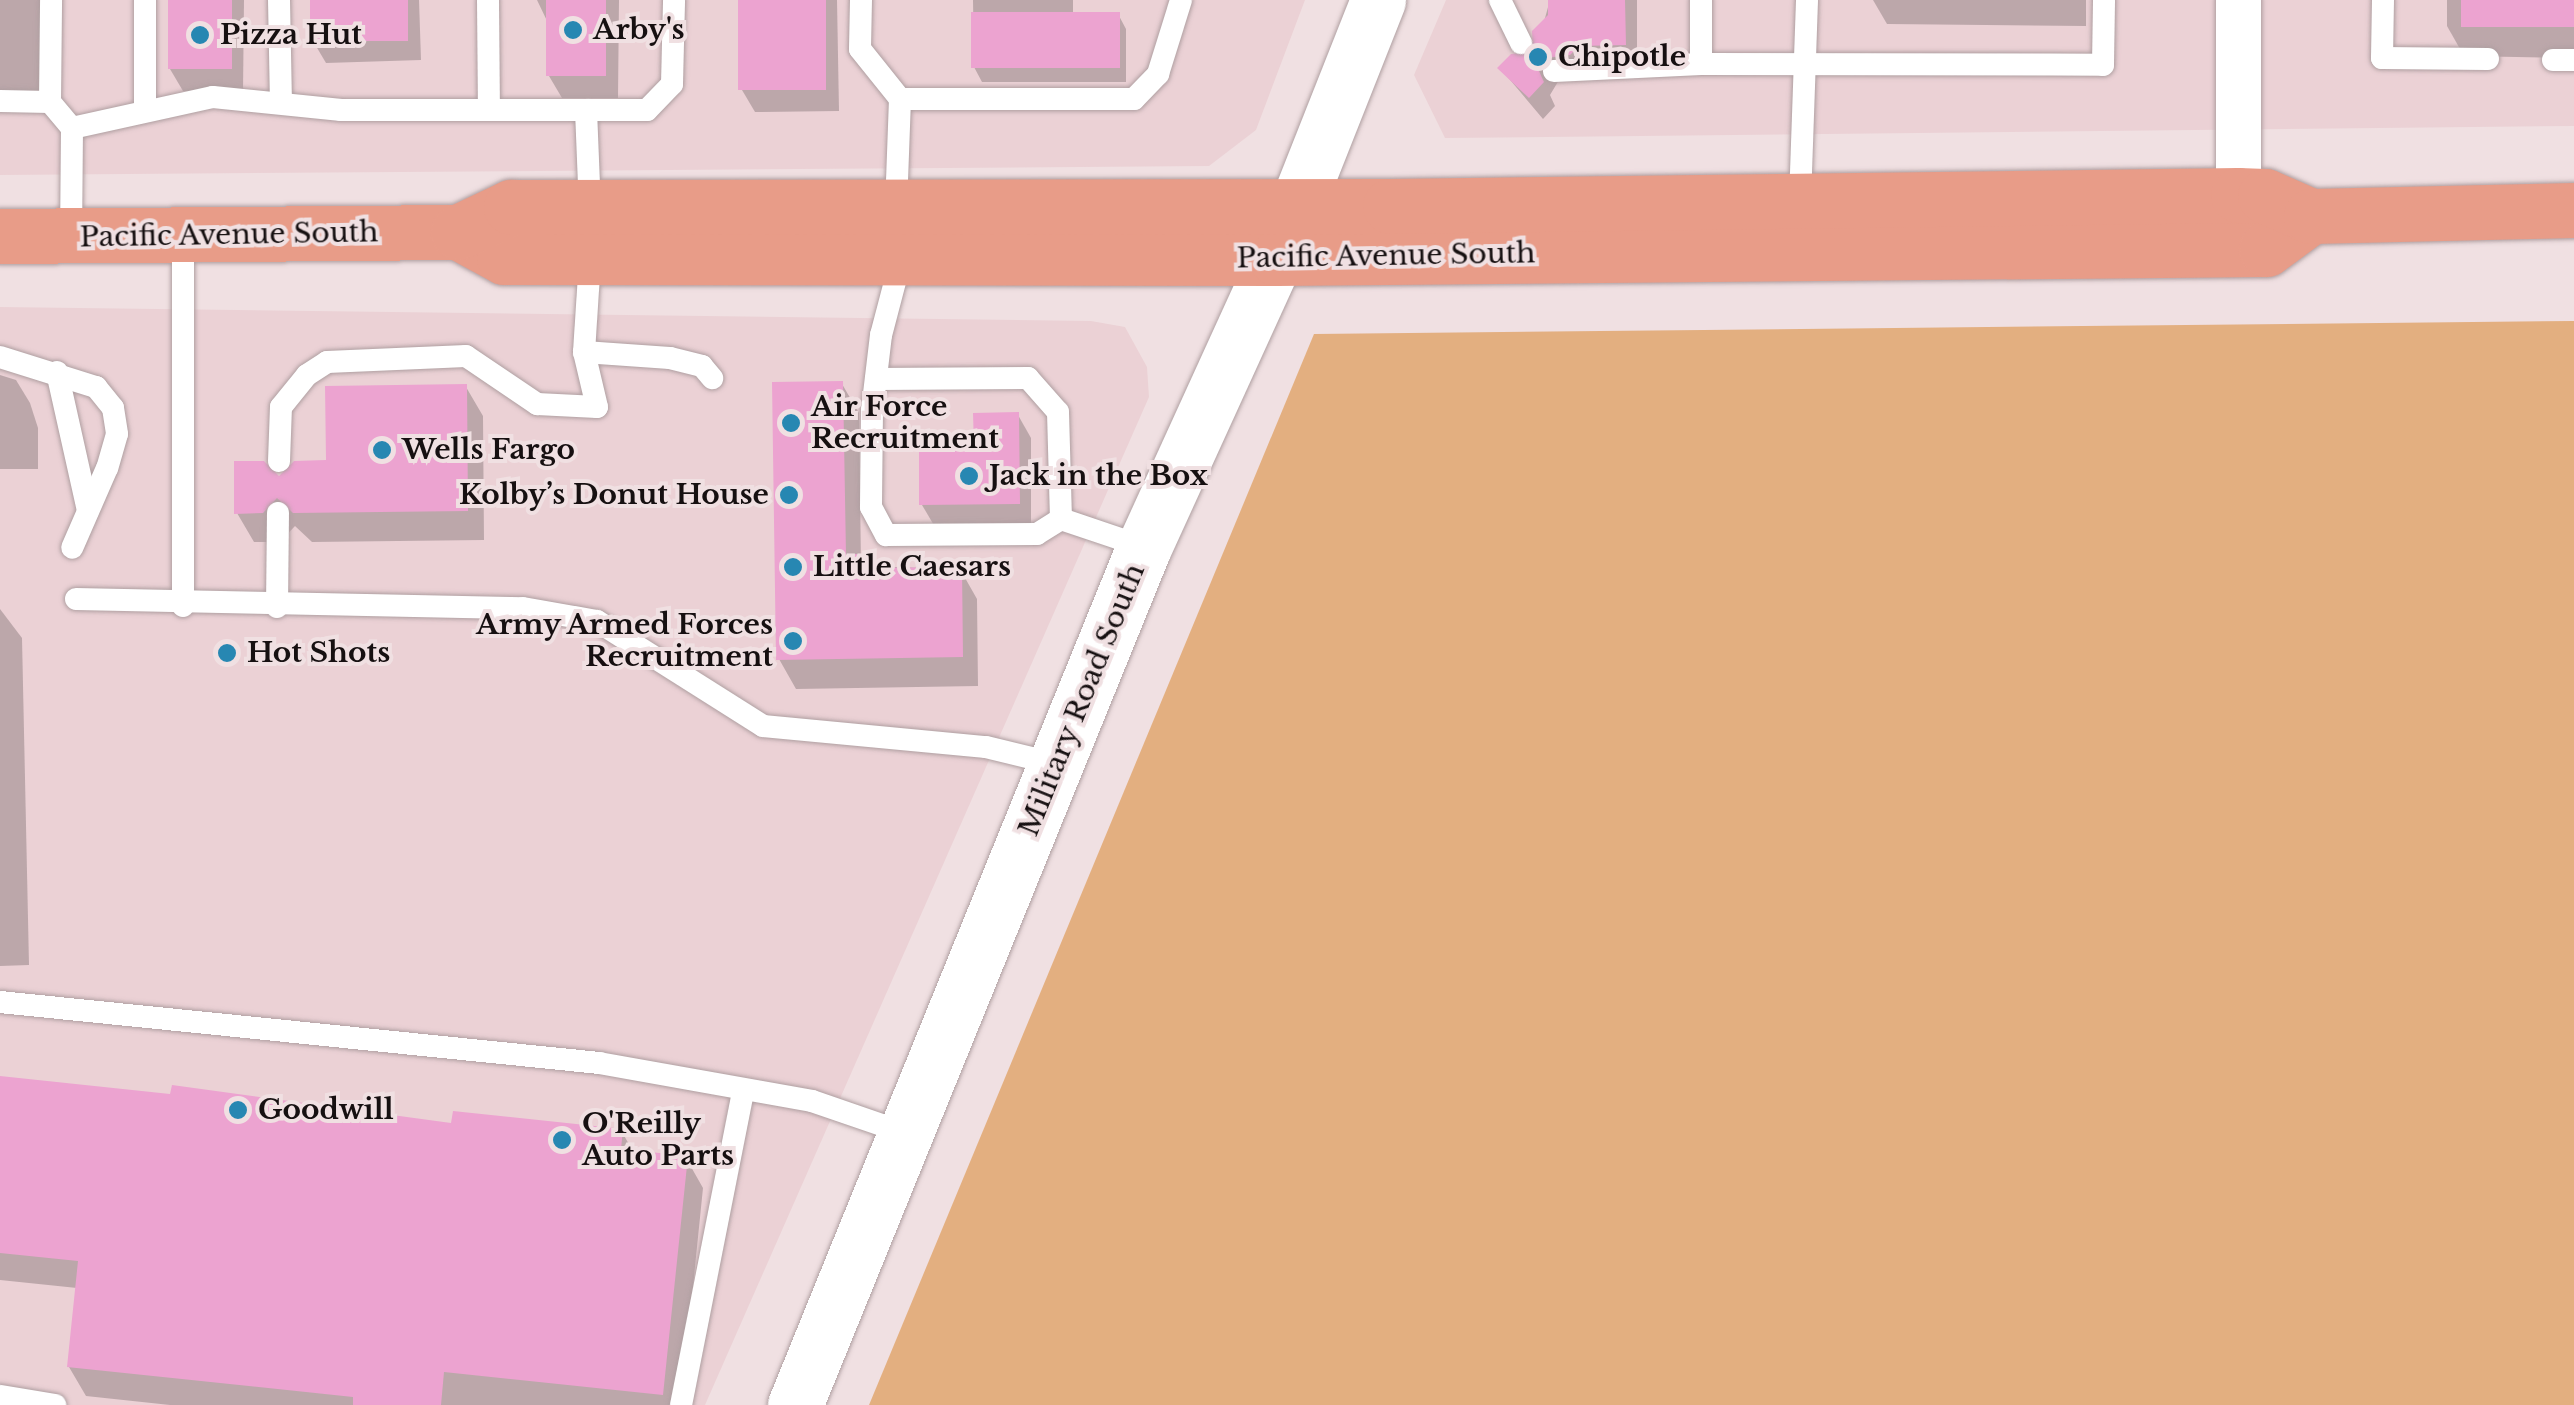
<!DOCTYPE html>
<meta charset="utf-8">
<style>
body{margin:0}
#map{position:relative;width:2574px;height:1405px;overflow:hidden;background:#f0e0e2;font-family:"Libre Baskerville",serif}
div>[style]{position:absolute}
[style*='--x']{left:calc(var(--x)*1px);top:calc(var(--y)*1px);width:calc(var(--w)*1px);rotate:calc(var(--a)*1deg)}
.built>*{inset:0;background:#ebd1d5}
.green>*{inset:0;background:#e3af80}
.shadow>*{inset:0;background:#0003;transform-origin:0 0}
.building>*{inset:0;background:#eca3d0;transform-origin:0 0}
.roads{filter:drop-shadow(0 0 2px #af9fa1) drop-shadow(0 0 2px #af9fa1)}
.lane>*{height:22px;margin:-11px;padding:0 11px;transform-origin:11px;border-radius:11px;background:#fff}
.street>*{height:45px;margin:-22.5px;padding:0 22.5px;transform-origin:22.5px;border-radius:22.5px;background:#fff}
.secondary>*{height:55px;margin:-27.5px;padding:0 27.5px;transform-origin:27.5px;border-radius:27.5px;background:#fff}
.primary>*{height:55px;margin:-27.5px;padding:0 27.5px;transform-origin:27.5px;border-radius:27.5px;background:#e89c88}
.dots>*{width:28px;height:28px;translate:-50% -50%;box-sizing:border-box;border:5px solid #f0e0e2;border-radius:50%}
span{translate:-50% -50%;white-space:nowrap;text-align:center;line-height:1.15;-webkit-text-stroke:8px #f0e0e2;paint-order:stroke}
.poi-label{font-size:28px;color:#161011;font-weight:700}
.left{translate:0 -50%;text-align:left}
.right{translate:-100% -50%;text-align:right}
.street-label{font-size:28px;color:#161011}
</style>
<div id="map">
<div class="built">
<div style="clip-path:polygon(0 0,1305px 0,1256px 130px,1209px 166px,0 175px)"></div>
<div style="clip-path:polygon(1446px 0,2574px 0,2574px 126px,1445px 138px,1414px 75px)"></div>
<div style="clip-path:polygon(0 307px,1091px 321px,1125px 327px,1147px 367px,1149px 397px,705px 1405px,0 1405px)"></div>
</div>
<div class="green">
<div style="clip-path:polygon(2574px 321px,2574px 1405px,869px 1405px,1314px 334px)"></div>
</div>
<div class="shadow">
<div style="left:0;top:0;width:41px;height:97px"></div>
<div style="clip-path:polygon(171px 0,244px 0,243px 92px,183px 91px,170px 69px)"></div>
<div style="clip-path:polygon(312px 0,419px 0,421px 60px,326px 63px,313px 41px)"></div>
<div style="clip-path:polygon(537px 0,619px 0,618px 98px,562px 98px,549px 76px,549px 25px)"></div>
<div style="clip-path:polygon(741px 0,837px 0,839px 111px,755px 112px,742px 90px)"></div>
<div style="clip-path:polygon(973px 0,1073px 0,1073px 14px,1118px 14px,1126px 29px,1126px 82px,982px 82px,974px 67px)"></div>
<div style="clip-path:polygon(1550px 0,1637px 0,1637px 67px,1559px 80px,1550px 95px,1555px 106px,1543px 119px,1500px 68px,1535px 54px)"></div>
<div style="clip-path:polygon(1873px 0,2086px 0,2086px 26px,1887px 24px)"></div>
<div style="clip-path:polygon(2447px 0,2574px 0,2574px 58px,2464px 56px,2447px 26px)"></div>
<div style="clip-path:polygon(0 375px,16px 380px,30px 403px,38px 428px,38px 469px,0 469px)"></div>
<div style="clip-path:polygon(842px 384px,859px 413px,861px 566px,960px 569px,977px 599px,978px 686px,796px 689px,779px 659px)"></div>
<div style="clip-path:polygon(466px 387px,483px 416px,484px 540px,312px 542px,295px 526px,280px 542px,254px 542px,237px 513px,279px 479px,329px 463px)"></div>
<div style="clip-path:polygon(1018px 415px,1031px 438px,1031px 526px,935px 527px,922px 505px)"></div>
<div style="clip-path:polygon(0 609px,22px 638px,29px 965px,0 966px)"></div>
<div style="clip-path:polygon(0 1079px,453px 1126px,622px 1132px,634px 1153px,686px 1158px,703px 1188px,681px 1405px,170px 1405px,86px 1396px,69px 1367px,77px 1288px,0 1280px)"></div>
</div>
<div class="building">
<div style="left:168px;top:0;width:64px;height:69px"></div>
<div style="left:310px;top:0;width:98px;height:41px"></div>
<div style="left:546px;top:0;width:60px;height:76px"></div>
<div style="left:738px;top:0;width:88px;height:90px"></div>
<div style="clip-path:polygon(1548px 0,1625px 0,1626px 45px,1579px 46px,1570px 55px,1547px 58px,1539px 71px,1544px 82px,1529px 98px,1497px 68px,1511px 54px,1533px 52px,1532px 31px,1548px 15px)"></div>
<div style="left:2461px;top:0;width:113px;height:27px"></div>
<div style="left:971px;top:12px;width:149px;height:56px"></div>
<div style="clip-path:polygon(843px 381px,846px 555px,857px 554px,857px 568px,962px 567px,963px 657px,776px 660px,772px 382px)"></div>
<div style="clip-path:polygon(467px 384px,468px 511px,293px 513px,277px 498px,263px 513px,234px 514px,234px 461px,264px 461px,279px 476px,294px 461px,326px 460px,325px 386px)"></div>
<div style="clip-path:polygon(1019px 412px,1020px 504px,919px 505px,919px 447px,974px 447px,973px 413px)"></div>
<div style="clip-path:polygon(0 1076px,170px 1094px,172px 1085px,451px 1123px,453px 1111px,623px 1129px,621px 1149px,688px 1156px,663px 1395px,444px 1372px,441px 1405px,353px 1405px,353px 1397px,67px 1367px,78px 1261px,0 1253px)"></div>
</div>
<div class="roads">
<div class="lane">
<div style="--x:145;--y:0;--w:110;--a:90"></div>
<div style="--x:279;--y:0;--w:102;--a:88.9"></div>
<div style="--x:488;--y:0;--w:110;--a:89.5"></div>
<div style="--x:861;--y:0;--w:49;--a:91.2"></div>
<div style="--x:860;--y:49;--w:64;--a:51.3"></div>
<div style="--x:900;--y:99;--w:109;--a:92.1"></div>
<div style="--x:1500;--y:0;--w:48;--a:64"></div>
<div style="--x:1701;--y:0;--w:64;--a:90"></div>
<div style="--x:1701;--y:64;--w:402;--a:0.1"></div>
<div style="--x:2103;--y:65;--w:65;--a:-89.1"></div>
<div style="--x:2383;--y:0;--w:58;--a:91"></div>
<div style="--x:2382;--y:58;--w:106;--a:0.5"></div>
<div style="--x:2553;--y:60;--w:21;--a:0"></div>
<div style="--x:1554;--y:71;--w:147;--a:-2.7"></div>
<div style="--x:900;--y:99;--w:234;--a:0"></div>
<div style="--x:1134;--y:99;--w:35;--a:-46"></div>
<div style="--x:1158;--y:74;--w:77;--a:-72.7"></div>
<div style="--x:0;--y:101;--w:50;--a:1.1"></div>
<div style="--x:50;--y:102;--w:34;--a:50"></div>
<div style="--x:72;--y:128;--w:108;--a:90.5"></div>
<div style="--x:50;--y:102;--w:102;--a:-89.4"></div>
<div style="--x:586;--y:110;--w:99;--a:87.7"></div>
<div style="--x:72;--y:128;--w:144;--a:-12.4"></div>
<div style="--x:213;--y:97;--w:129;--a:5.8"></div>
<div style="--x:341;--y:110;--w:306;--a:0"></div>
<div style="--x:647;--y:110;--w:36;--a:-46"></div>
<div style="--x:672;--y:84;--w:84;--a:-88.6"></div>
<div style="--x:1800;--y:201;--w:201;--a:-88"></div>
<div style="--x:183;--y:236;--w:370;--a:90"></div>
<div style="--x:901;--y:259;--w:79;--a:104.7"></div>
<div style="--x:881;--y:335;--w:76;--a:96.8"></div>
<div style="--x:872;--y:410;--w:97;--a:90.6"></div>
<div style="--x:871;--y:507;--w:32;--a:62"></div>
<div style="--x:886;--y:535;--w:151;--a:-0.4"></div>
<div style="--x:1037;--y:534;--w:28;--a:-32"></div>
<div style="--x:1061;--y:519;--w:88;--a:18.6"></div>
<div style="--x:584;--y:352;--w:86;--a:4"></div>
<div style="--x:670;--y:358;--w:33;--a:14"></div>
<div style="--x:702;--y:366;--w:16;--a:50"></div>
<div style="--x:0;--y:357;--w:101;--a:17.4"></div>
<div style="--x:96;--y:387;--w:27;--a:51"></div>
<div style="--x:113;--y:408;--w:26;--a:81"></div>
<div style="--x:117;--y:434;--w:35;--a:106"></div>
<div style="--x:107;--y:468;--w:87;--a:113.6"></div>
<div style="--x:57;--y:372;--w:142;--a:77.4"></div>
<div style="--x:876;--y:379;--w:152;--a:-0.4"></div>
<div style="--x:1028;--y:378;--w:45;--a:48.6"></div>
<div style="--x:1058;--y:412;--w:107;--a:88.4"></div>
<div style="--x:279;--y:461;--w:54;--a:-87.9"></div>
<div style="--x:281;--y:407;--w:41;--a:-50.9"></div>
<div style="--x:307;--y:375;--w:24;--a:-33"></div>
<div style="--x:327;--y:362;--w:139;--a:-2.5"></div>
<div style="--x:466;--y:356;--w:86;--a:34.1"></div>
<div style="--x:537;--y:404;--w:60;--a:2.9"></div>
<div style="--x:597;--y:407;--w:57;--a:-103.3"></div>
<div style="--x:584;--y:352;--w:94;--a:-86.3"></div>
<div style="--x:76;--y:599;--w:447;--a:1.2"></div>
<div style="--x:523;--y:608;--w:75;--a:10"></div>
<div style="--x:597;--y:621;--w:196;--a:32.3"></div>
<div style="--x:763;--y:726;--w:224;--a:5.4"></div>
<div style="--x:986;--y:747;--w:72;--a:13.7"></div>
<div style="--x:277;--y:607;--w:94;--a:-89.4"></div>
<div style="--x:0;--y:1002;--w:602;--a:5.81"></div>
<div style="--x:599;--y:1063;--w:216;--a:10.1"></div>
<div style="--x:812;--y:1101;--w:98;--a:19"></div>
<div style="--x:0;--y:1396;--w:56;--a:9.3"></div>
<div style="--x:681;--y:1405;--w:320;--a:-78.8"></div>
</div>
<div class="street">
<div style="--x:2238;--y:195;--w:195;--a:-90"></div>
</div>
<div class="secondary">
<div style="--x:795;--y:1405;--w:926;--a:-67.87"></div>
<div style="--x:1144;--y:547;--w:318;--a:-65.5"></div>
<div style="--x:1276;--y:258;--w:277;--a:-68.4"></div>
</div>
<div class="primary">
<div style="--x:458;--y:232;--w:52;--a:28.5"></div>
<div style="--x:504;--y:257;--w:772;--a:0.07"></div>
<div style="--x:1276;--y:258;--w:990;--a:-0.52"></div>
<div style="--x:2266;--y:249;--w:56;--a:-36.3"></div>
<div style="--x:0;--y:236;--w:458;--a:-0.5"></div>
<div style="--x:458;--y:232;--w:59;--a:-25.3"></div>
<div style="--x:511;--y:207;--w:879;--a:-0.07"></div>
<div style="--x:1390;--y:206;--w:848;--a:-0.74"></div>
<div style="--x:2238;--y:195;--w:27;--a:2"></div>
<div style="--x:2265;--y:196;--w:50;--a:23.5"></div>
<div style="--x:2311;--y:216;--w:263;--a:-1.3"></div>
</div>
</div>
<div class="dots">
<div style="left:573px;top:30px;background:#2787b2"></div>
<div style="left:200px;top:35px;background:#2787b2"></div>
<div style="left:1538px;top:57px;background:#2787b2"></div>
<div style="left:791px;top:423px;background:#2787b2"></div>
<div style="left:382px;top:450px;background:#2787b2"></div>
<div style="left:969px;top:476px;background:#2787b2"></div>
<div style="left:789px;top:495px;background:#2787b2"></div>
<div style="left:793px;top:567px;background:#2787b2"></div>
<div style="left:793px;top:641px;background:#2787b2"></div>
<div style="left:227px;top:653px;background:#2787b2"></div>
<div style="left:238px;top:1110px;background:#2787b2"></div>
<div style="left:562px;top:1140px;background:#2787b2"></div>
</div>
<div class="poi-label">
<span class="left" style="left:593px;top:30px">Arby's</span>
<span class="left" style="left:220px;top:35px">Pizza Hut</span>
<span class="left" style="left:1558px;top:57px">Chipotle</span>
<span class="left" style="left:811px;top:423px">Air Force<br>Recruitment</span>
<span class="left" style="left:402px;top:450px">Wells Fargo</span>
<span class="left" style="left:989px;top:476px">Jack in the Box</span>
<span class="right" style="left:769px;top:495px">Kolby’s Donut House</span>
<span class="left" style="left:813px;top:567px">Little Caesars</span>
<span class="right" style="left:773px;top:641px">Army Armed Forces<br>Recruitment</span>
<span class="left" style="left:247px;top:653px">Hot Shots</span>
<span class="left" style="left:258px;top:1110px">Goodwill</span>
<span class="left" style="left:582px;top:1140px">O'Reilly<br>Auto Parts</span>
</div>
<div class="street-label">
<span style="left:229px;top:235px;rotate:-1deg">Pacific Avenue South</span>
<span style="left:1386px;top:256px;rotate:-1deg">Pacific Avenue South</span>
<span style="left:1082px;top:700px;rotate:-68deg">Military Road South</span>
</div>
</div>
